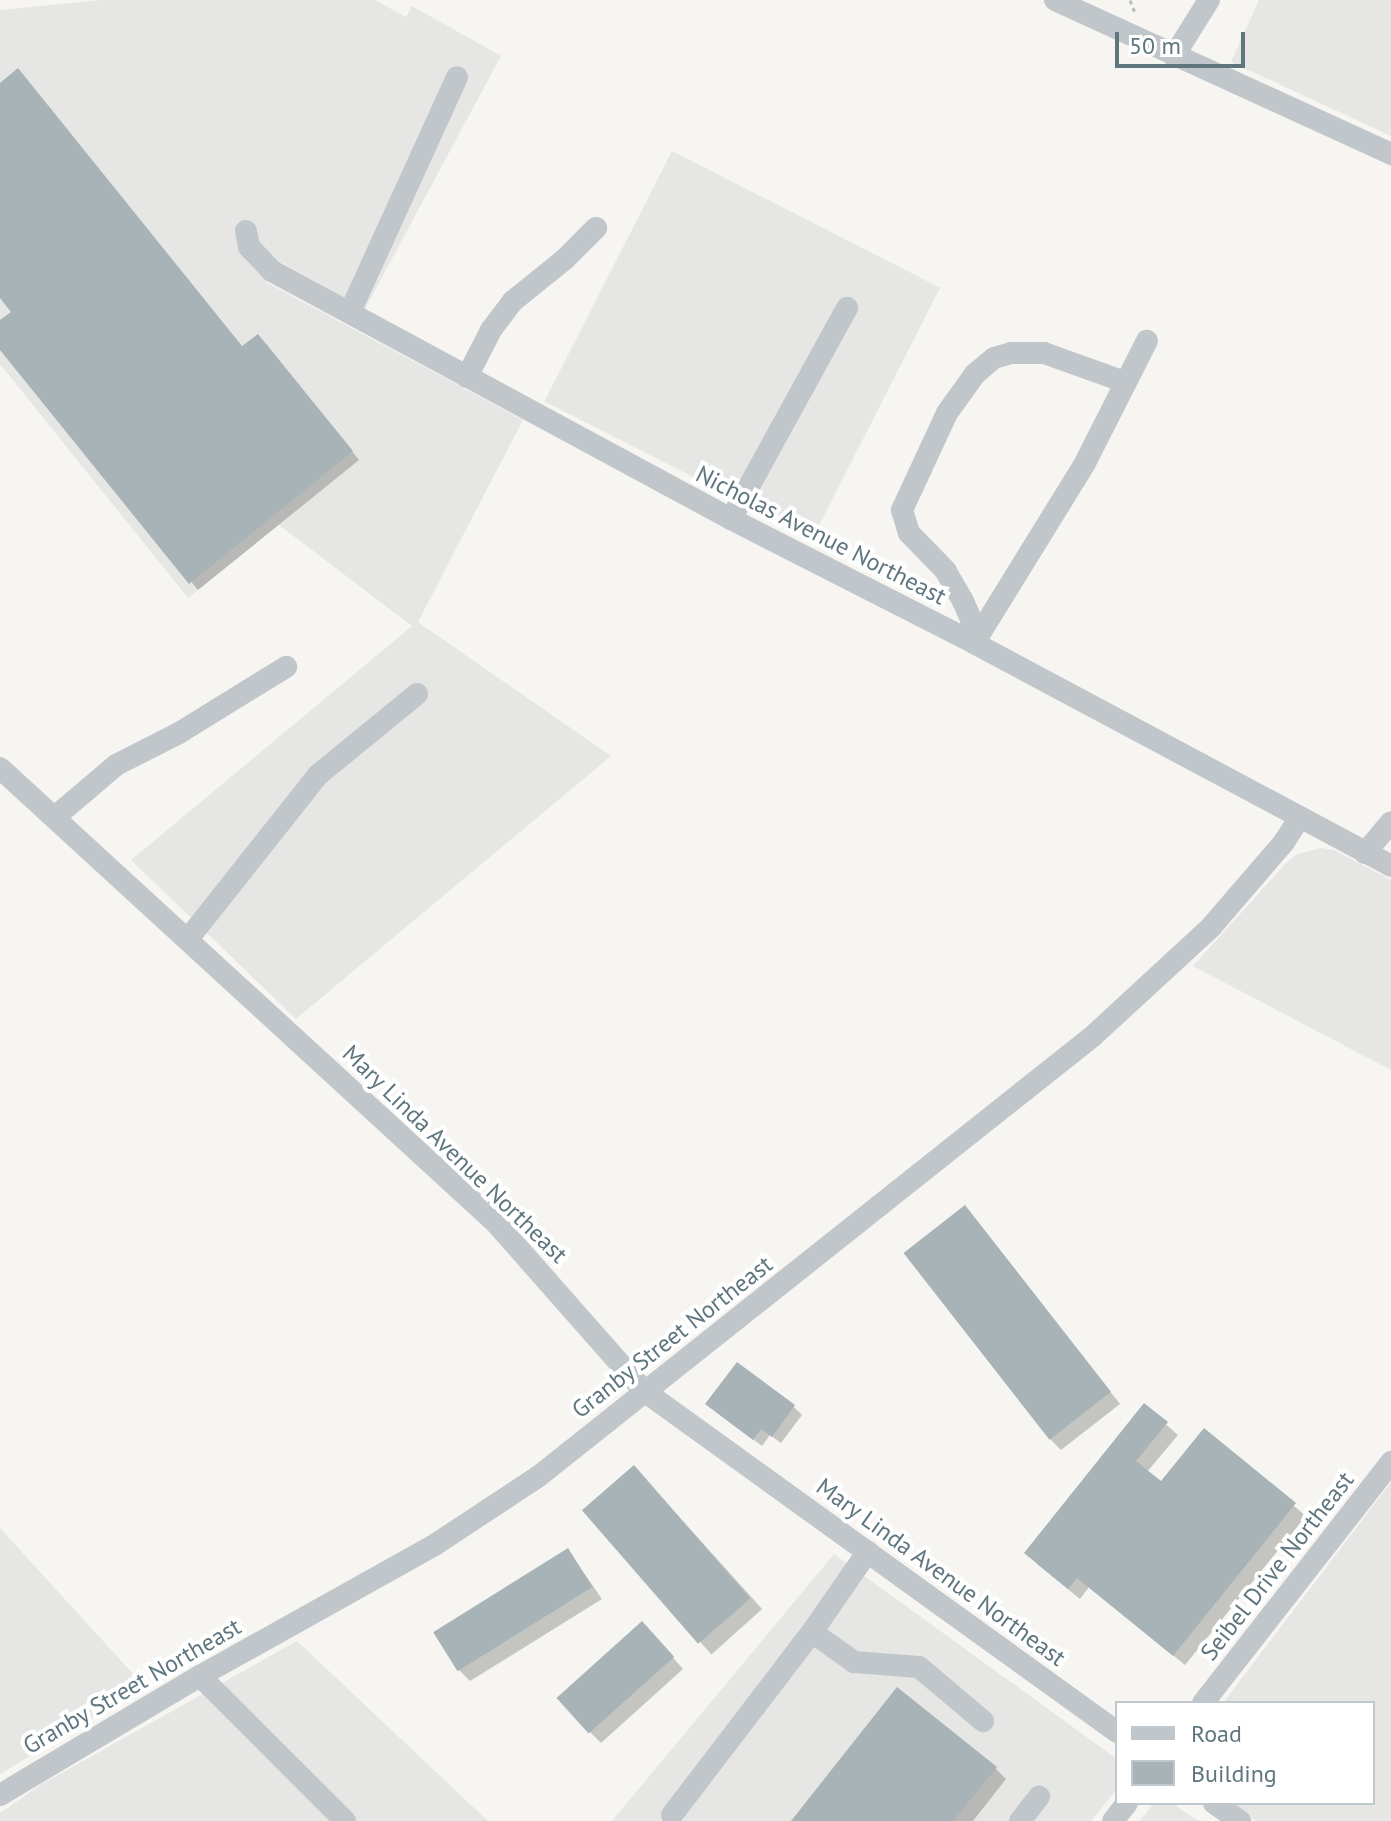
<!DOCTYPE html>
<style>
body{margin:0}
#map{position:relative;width:1391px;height:1821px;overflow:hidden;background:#f6f5f2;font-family:"PT Sans",sans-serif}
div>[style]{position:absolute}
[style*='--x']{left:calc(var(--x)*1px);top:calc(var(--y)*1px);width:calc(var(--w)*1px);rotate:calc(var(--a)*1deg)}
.built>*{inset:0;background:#e6e7e5;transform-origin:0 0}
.shadow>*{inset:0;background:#0003;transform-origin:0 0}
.building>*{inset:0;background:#a7b3b6;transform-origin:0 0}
.path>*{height:3px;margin-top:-1.5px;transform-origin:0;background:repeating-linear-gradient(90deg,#babec0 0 4px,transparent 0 8px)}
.minor>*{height:22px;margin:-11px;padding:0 11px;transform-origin:11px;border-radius:11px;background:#c0c6c9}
span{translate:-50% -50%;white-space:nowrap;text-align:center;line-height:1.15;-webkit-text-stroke:8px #fff;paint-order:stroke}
.street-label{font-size:24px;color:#5f767f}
.legend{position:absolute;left:1115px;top:1701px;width:260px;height:104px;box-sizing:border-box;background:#fff;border:2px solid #bfc8cc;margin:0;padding:10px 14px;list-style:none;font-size:24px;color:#5f767f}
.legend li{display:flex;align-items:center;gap:16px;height:40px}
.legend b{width:40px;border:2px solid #bfc8cc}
.scale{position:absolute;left:1115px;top:32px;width:130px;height:36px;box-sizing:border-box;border:4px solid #5f767f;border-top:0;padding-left:10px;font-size:24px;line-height:28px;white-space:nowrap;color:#5f767f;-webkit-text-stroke:6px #fff;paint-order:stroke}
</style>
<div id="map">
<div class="built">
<div style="clip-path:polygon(102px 0,375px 0,406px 17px,412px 6px,501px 56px,365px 309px,278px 261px,266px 282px,523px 420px,418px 622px,611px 756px,296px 1019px,131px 860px,412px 626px,279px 525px,188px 598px,0 364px,0 10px)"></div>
<div style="clip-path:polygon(1259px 0,1391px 0,1391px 136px,1231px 62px)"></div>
<div style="left:672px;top:151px;width:301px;height:281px;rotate:27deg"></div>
<div style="clip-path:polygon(1321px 848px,1334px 850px,1391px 880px,1391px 1070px,1193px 966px,1285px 864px,1297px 854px)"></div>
<div style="clip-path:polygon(1391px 1482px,1391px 1821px,1256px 1821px,1231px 1803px,1373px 1803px,1373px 1703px,1223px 1703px)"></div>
<div style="clip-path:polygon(0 1528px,145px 1687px,0 1774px)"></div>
<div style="clip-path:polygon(834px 1554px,1117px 1759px,1117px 1789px,1091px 1821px,612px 1821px)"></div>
<div style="clip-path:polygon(297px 1641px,488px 1821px,0 1821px,0 1813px,42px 1784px)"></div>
<div style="clip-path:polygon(1154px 1803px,1172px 1803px,1198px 1821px,1140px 1821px)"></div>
</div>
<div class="shadow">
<div style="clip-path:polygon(0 85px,243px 348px,266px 344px,359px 460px,198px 590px,0 347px,0 323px,14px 312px,0 295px)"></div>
<div style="clip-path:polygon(965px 1208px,1120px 1404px,1061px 1450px,1050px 1439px)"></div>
<div style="clip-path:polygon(1145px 1406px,1178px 1435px,1147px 1472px,1161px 1484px,1205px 1431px,1306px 1516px,1185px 1665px,1089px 1587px,1080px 1599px,1037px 1564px)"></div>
<div style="clip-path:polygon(794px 1407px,802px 1415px,781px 1443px,770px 1435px,762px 1446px,716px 1412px)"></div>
<div style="left:645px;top:1479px;width:175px;height:68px;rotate:48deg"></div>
<div style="clip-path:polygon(568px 1550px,602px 1599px,470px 1681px,459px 1670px)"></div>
<div style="clip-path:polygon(653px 1635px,683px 1669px,601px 1743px,590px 1732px)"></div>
<div style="clip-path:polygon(995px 1768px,1006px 1779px,973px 1821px,794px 1821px)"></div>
</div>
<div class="building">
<div style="clip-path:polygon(18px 68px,242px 346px,258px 334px,353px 451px,189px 584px,0 350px,0 320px,11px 312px,0 298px,0 83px)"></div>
<div style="left:965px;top:1205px;width:237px;height:78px;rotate:52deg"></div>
<div style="clip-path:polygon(737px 1362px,795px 1405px,772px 1437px,761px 1429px,753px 1440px,705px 1404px)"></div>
<div style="clip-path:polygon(1144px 1403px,1168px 1422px,1136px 1461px,1161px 1481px,1204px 1428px,1296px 1503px,1173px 1656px,1077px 1578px,1068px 1589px,1024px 1553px)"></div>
<div style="left:634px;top:1465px;width:177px;height:69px;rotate:49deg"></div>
<div style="left:568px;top:1548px;width:46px;height:159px;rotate:58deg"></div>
<div style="left:642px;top:1621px;width:48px;height:115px;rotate:48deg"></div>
<div style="clip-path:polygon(897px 1687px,997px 1767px,953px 1821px,791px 1821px)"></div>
</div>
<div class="path">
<div style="--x:1130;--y:0;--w:16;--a:68"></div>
</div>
<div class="minor">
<div style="--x:1055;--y:0;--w:370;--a:24.6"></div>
<div style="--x:1174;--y:56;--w:66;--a:-58"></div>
<div style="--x:246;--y:231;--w:16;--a:79"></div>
<div style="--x:249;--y:247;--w:33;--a:46"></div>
<div style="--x:272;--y:271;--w:522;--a:28.38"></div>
<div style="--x:731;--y:519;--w:273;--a:27"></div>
<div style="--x:974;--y:643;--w:473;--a:28.1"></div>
<div style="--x:350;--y:312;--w:258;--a:-65.5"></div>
<div style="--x:467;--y:377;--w:53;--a:-62.9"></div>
<div style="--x:491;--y:330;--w:36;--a:-53"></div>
<div style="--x:513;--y:301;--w:67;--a:-38.9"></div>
<div style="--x:565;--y:259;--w:44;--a:-45"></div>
<div style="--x:731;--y:519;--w:241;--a:-61.2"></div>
<div style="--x:974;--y:643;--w:24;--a:-97"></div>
<div style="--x:971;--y:619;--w:20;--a:-114"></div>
<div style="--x:963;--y:601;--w:34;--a:-120"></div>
<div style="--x:946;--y:571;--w:53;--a:-134.2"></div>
<div style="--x:909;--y:533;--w:24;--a:-107"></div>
<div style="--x:902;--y:510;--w:107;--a:-65.1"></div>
<div style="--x:947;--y:413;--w:48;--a:-54.3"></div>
<div style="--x:975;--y:374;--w:25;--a:-40"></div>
<div style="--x:994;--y:358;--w:18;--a:-16"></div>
<div style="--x:1011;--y:353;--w:33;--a:0"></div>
<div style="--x:1044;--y:353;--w:86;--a:19.7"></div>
<div style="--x:974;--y:643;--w:211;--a:-58.3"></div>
<div style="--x:1085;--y:463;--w:137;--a:-63.1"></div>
<div style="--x:0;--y:768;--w:673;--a:42.53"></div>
<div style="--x:496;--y:1223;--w:224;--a:48.6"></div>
<div style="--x:644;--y:1391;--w:583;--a:35.79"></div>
<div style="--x:55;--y:817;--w:80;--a:-40.4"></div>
<div style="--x:116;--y:765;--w:71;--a:-26.9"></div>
<div style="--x:179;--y:733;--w:126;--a:-31.7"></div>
<div style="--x:1365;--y:853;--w:40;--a:-50"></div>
<div style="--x:188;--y:939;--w:209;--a:-51.6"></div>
<div style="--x:318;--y:775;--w:128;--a:-39.3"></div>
<div style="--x:812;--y:1632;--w:52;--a:35.5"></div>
<div style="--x:854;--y:1662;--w:65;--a:4.4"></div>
<div style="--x:919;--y:1667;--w:84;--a:40.2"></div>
<div style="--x:200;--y:1676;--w:205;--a:45"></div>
<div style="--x:1203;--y:1703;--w:306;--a:-52"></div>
<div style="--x:0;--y:1795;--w:233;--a:-30.8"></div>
<div style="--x:200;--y:1676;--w:270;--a:-29.2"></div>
<div style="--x:436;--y:1544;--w:123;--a:-33.4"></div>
<div style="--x:539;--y:1476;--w:707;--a:-38.46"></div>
<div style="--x:1093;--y:1036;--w:161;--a:-42.7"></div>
<div style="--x:1211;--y:927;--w:112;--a:-49.3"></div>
<div style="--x:1284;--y:842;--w:27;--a:-57"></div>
<div style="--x:1214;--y:1803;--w:32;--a:35"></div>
<div style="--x:672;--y:1815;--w:230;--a:-52.6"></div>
<div style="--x:812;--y:1632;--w:98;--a:-55.3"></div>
<div style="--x:1020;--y:1821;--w:31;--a:-52"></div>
<div style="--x:1113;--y:1821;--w:23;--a:-52"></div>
</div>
<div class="street-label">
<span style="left:821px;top:535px;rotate:27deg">Nicholas Avenue Northeast</span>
<span style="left:455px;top:1154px;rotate:44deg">Mary Linda Avenue Northeast</span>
<span style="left:672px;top:1337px;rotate:-38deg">Granby Street Northeast</span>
<span style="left:1277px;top:1566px;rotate:-52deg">Seibel Drive Northeast</span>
<span style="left:941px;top:1572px;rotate:36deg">Mary Linda Avenue Northeast</span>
<span style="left:132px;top:1686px;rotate:-30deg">Granby Street Northeast</span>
</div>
<ul class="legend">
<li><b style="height:10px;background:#c0c6c9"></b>Road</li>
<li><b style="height:22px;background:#a7b3b6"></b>Building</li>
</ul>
<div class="scale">50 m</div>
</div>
